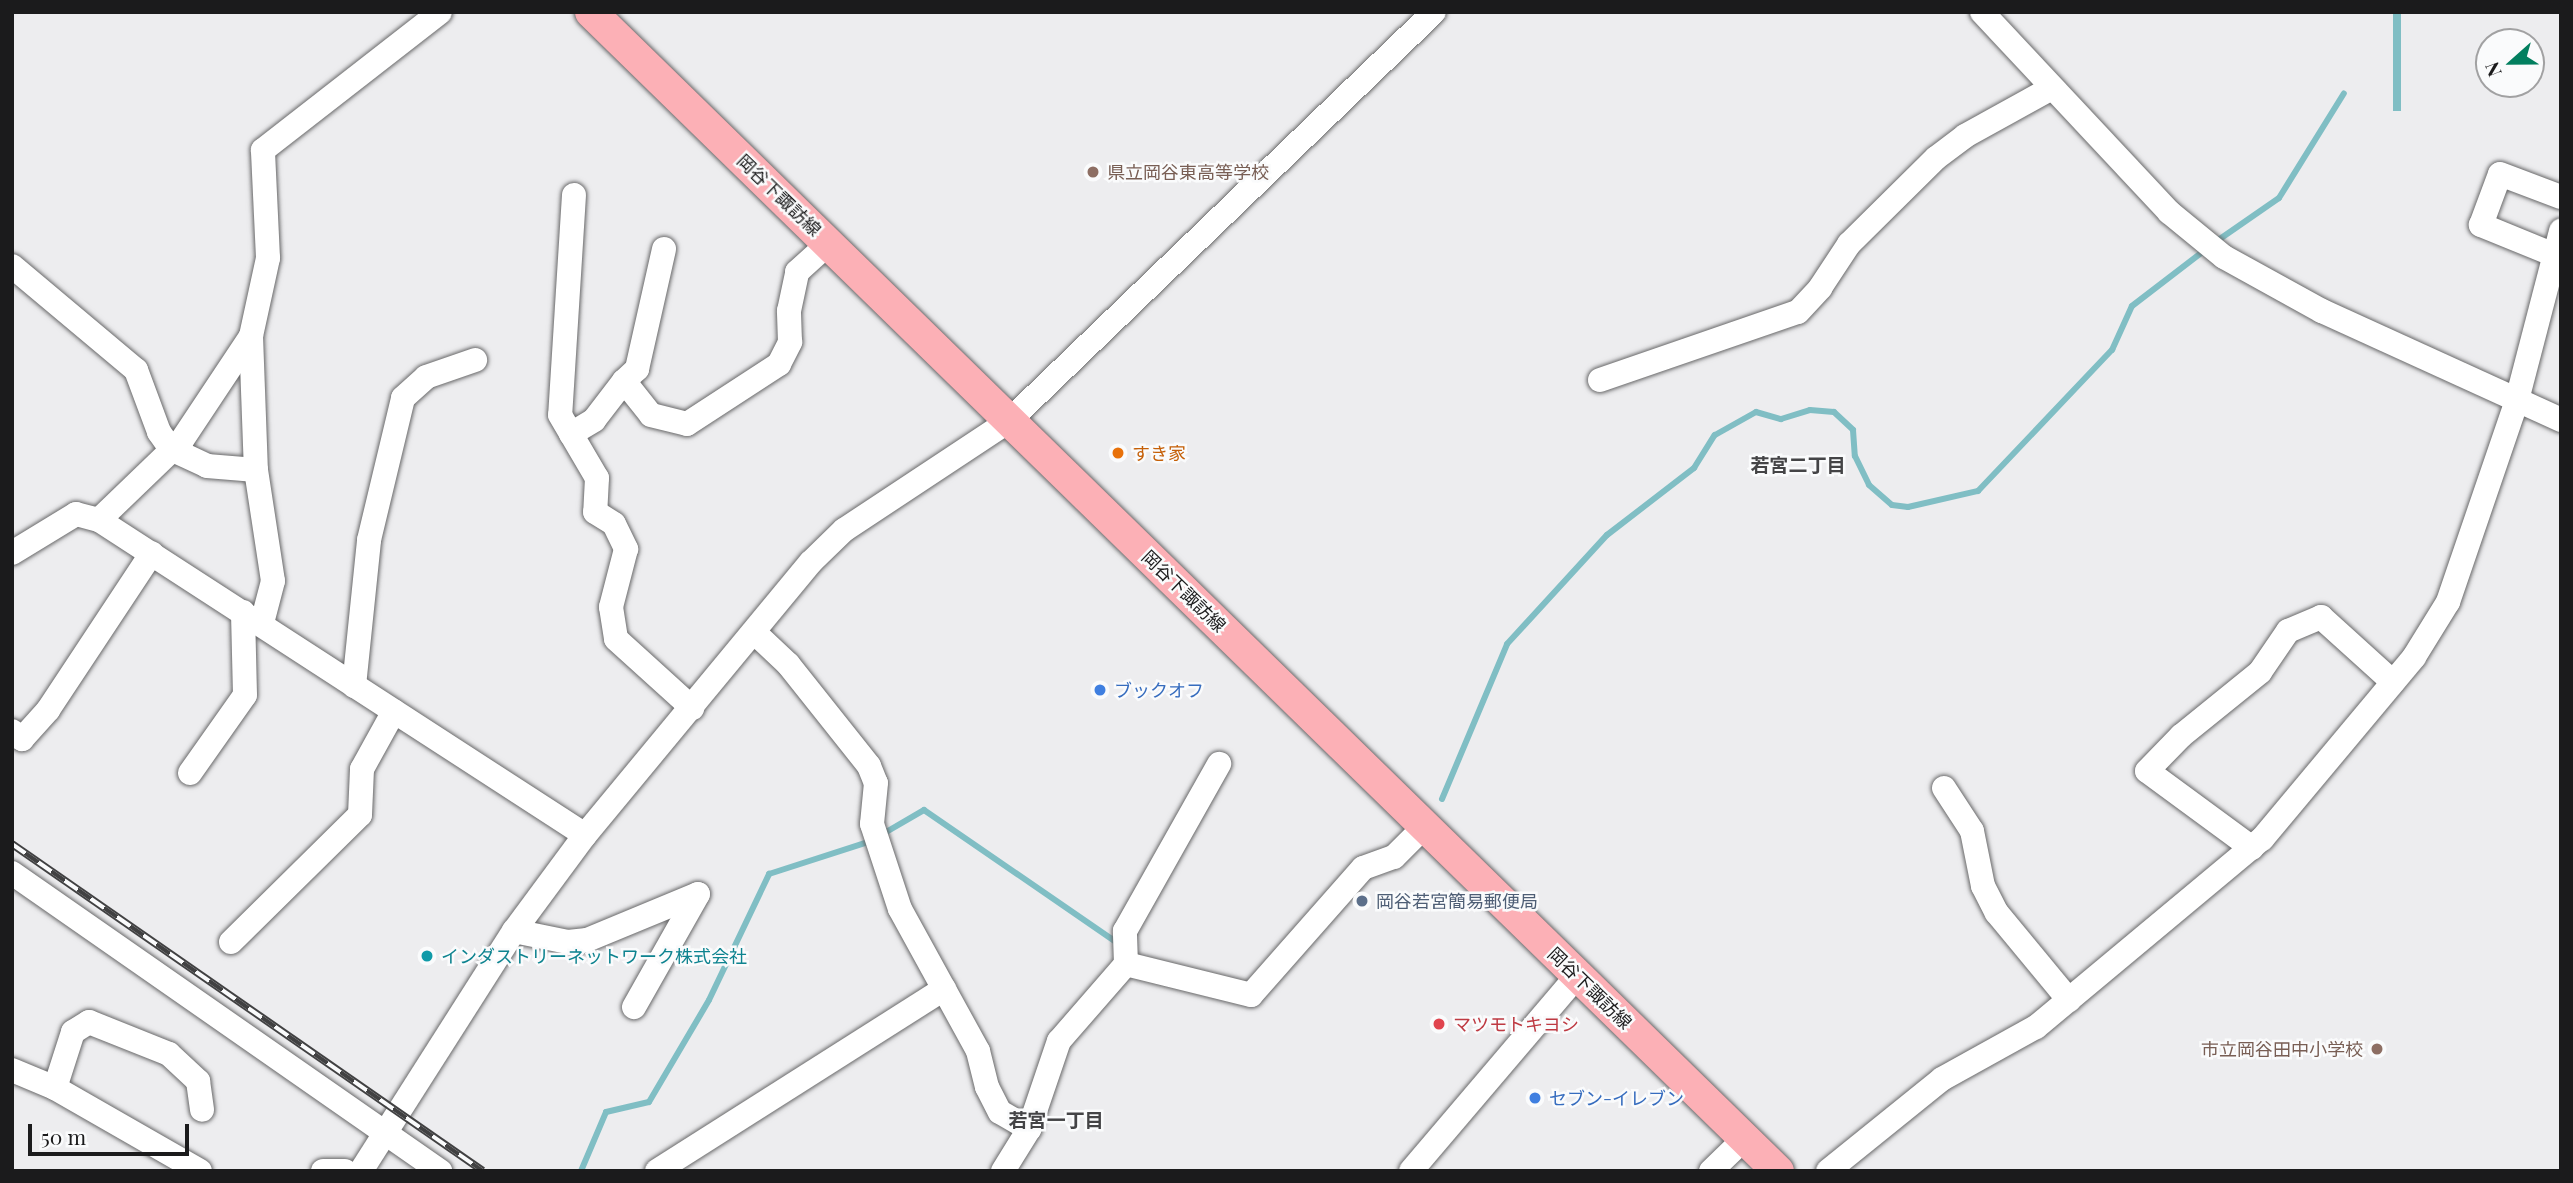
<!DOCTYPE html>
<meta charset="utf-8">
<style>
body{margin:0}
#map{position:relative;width:2573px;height:1183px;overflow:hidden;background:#ededef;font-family:"Playfair Display","Noto Sans JP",serif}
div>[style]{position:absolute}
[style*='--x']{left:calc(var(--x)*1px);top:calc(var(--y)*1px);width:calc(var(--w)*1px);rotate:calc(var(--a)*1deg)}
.water>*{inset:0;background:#80bec4;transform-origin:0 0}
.stream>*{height:6px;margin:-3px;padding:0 3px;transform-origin:3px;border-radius:3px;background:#80bec4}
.roads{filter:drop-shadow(0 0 2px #686869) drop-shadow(0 0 2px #686869)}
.minor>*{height:24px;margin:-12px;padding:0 12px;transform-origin:12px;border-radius:12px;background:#fff}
.major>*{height:32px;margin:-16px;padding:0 16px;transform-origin:16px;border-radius:16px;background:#fcb0b6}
.rail>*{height:8px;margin-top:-4px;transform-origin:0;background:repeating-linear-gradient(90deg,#fafbfc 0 16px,#414142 0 32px);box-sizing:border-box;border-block:2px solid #414142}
.dots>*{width:19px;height:19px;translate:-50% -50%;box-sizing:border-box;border:4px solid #fafbfc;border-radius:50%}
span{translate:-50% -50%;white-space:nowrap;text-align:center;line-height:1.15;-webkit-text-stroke:5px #fafbfc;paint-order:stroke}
.education-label{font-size:18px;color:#785e54}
.left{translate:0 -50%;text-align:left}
.right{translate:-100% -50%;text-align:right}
.street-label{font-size:18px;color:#1b1b1c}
.food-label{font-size:18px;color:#c56008}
.shop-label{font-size:18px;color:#366cbe}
.service-label{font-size:18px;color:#4e5e75}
.culture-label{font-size:18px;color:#0d838f}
.health-label{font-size:18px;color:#be3a42}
.neighbourhood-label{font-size:19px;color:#444446;font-weight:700}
.frame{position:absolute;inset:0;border:14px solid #1b1b1c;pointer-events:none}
.north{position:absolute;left:2475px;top:28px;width:70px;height:70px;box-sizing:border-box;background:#fafbfc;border:2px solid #a1a1a2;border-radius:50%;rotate:249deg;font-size:19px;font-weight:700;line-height:28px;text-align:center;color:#1b1b1c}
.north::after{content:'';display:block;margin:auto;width:24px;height:32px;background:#027f5f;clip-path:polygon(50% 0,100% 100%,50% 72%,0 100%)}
.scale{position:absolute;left:28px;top:1124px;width:161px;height:32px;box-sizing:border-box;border:4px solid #1b1b1c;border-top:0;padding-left:9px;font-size:21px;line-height:24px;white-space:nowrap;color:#1b1b1c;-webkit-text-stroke:5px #fafbfc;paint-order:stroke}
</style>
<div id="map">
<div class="water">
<div style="left:2393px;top:12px;width:8px;height:99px"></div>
</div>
<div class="stream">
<div style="--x:2214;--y:243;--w:79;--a:-34.7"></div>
<div style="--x:2279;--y:198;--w:123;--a:-58.2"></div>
<div style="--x:1442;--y:799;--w:168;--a:-67.2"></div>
<div style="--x:1507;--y:644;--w:148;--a:-47.5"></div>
<div style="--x:1607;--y:535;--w:110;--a:-37.6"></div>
<div style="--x:1694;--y:468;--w:39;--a:-58"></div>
<div style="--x:1715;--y:435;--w:47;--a:-29.3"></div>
<div style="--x:1756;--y:412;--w:26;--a:16"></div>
<div style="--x:1781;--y:419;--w:30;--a:-17"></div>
<div style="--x:1810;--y:410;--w:24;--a:5"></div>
<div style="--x:1834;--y:412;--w:26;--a:43"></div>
<div style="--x:1853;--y:430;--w:26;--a:86"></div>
<div style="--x:1855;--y:456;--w:32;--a:64"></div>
<div style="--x:1869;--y:485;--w:30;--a:41"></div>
<div style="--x:1892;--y:505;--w:16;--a:7"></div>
<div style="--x:1908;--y:507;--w:72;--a:-12.9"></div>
<div style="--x:1978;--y:491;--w:195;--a:-46.5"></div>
<div style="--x:2112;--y:350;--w:48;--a:-65.6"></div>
<div style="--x:2132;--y:306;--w:92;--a:-37.5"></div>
<div style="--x:881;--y:835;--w:50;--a:-30.2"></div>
<div style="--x:924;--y:810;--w:237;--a:34.5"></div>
<div style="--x:581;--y:1171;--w:64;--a:-67"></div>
<div style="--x:606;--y:1112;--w:44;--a:-13.1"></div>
<div style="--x:649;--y:1102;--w:118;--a:-59.5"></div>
<div style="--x:709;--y:1000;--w:140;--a:-64.5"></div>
<div style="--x:769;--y:874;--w:107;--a:-17.9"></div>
</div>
<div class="roads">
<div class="minor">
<div style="--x:1982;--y:12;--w:274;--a:46.9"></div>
<div style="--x:2169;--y:212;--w:71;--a:39.3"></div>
<div style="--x:2224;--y:257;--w:112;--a:28.9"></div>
<div style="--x:2322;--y:311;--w:263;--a:24.5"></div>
<div style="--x:574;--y:195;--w:220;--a:93.6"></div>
<div style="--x:560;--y:415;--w:73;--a:59.6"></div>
<div style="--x:597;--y:478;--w:34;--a:93"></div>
<div style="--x:595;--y:512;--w:22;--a:32"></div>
<div style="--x:614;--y:524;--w:28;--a:64"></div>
<div style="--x:626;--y:549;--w:60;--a:104.5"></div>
<div style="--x:611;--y:607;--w:32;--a:81"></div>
<div style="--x:616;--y:639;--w:103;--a:42.2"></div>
<div style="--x:2552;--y:254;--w:77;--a:-157.8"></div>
<div style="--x:2481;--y:225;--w:54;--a:-69.6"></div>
<div style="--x:2500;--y:174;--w:65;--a:20.7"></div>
<div style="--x:12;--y:266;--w:162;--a:40"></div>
<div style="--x:136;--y:370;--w:66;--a:69.6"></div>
<div style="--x:159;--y:432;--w:21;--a:55"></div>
<div style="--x:171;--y:449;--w:40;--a:25"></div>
<div style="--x:207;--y:466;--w:49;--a:4.7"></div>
<div style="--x:251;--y:336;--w:134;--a:87.9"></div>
<div style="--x:256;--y:470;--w:112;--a:81.3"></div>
<div style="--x:273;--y:581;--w:43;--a:104.7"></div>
<div style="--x:1600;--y:380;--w:209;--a:-19"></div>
<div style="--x:1798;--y:312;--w:33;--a:-47"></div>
<div style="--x:1820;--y:288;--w:53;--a:-56.6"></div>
<div style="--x:1849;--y:244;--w:122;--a:-44.7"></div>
<div style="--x:1936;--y:158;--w:36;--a:-37"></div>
<div style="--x:1965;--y:136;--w:99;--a:-28.9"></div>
<div style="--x:624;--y:381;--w:18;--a:-43"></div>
<div style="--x:637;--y:369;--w:123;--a:-77.3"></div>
<div style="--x:571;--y:434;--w:27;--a:-31"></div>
<div style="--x:594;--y:420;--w:49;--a:-52.4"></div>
<div style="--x:624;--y:381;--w:43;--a:51.5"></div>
<div style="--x:651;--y:415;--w:37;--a:14"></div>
<div style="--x:687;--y:424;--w:110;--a:-33.1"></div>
<div style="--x:779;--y:364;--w:25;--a:-63"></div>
<div style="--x:790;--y:342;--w:31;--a:-92"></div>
<div style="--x:789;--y:311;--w:40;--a:-78"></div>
<div style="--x:797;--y:272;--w:43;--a:-42.2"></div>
<div style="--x:99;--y:520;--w:115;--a:-43.9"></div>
<div style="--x:182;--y:440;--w:125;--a:-56.4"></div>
<div style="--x:251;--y:336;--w:80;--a:-77.7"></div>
<div style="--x:268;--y:258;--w:108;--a:-92.7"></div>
<div style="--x:263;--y:150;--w:224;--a:-37.9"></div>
<div style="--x:12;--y:553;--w:75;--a:-31.4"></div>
<div style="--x:76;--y:514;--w:24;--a:15"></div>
<div style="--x:99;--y:520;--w:579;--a:32.95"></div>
<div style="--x:754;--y:632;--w:47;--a:43.3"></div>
<div style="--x:788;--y:664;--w:130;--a:51.5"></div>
<div style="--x:869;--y:766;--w:18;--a:68"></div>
<div style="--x:876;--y:783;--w:41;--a:95.6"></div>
<div style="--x:872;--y:824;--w:89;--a:71.8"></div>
<div style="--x:900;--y:909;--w:162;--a:61.2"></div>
<div style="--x:978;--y:1051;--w:37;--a:76"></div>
<div style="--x:987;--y:1087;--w:28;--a:63"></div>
<div style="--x:1000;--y:1112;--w:34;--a:30"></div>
<div style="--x:354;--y:686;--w:147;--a:-84.1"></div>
<div style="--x:369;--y:540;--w:146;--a:-76.5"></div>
<div style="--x:403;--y:398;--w:31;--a:-42"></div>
<div style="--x:426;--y:377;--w:52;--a:-19.1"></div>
<div style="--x:12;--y:731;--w:13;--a:39"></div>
<div style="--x:22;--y:739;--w:39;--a:-48"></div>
<div style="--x:48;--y:710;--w:188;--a:-56.5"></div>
<div style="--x:190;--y:773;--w:95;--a:-54.8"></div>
<div style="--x:245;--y:695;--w:83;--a:-91.4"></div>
<div style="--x:1944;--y:788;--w:51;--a:56.9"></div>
<div style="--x:1972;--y:831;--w:56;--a:78.7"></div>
<div style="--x:1983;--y:886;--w:30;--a:63"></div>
<div style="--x:1997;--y:913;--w:113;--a:50.4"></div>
<div style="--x:2252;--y:848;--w:130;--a:-143.7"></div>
<div style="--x:2147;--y:771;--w:49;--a:-45.8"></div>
<div style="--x:2181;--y:736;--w:102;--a:-39"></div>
<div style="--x:2260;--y:672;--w:50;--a:-55.7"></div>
<div style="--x:2288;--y:631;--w:36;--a:-23"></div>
<div style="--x:2321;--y:617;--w:97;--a:42.1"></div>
<div style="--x:12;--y:873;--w:522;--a:34.85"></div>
<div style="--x:514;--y:931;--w:55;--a:11.5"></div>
<div style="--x:568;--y:942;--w:19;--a:-6"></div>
<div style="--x:587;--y:940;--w:120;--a:-22.5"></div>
<div style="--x:698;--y:894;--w:130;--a:119.5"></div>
<div style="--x:231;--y:942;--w:181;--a:-44.6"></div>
<div style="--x:360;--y:815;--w:46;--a:-87.5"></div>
<div style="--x:362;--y:769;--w:66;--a:-61.1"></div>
<div style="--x:1126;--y:964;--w:33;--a:-92"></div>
<div style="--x:1125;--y:931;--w:192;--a:-60.6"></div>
<div style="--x:12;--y:1070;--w:47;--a:22.7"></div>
<div style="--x:55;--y:1088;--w:59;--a:-72.2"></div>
<div style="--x:73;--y:1032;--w:19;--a:-32"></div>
<div style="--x:89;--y:1022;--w:86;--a:21.8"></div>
<div style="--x:169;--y:1054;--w:40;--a:43"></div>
<div style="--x:198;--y:1081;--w:29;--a:82"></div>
<div style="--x:55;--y:1088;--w:167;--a:29.8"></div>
<div style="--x:323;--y:1171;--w:22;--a:0"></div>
<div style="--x:361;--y:1171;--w:285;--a:-57.5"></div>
<div style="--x:514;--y:931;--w:119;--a:-53.5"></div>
<div style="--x:585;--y:835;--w:354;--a:-50.4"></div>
<div style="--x:811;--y:562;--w:46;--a:-44.1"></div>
<div style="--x:844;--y:530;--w:199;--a:-33.5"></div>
<div style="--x:1010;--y:420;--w:588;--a:-43.9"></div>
<div style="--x:657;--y:1171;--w:340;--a:-32.4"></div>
<div style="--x:1003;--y:1171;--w:49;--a:-58.2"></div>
<div style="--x:1029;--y:1129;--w:93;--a:-71.2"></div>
<div style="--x:1059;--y:1041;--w:102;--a:-49"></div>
<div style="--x:1126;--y:964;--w:129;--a:13.9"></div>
<div style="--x:1251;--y:995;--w:169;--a:-48.6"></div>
<div style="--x:1363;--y:868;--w:33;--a:-20"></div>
<div style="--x:1394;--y:857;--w:44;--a:-45"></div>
<div style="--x:1411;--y:1171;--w:257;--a:-49.6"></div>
<div style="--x:1711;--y:1171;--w:47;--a:-44.1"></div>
<div style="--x:1828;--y:1171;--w:146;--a:-38.9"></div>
<div style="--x:1942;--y:1079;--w:107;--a:-29"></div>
<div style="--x:2036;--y:1027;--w:294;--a:-39.8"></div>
<div style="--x:2262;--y:839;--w:237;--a:-50.1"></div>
<div style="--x:2414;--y:657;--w:65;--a:-58.3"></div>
<div style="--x:2448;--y:602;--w:213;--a:-71.1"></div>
<div style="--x:2517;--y:400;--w:175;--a:-75.4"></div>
</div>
<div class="major">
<div style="--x:591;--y:12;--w:1659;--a:44.32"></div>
</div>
</div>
<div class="rail">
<div style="--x:12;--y:844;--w:573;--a:34.77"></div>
</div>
<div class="dots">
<div style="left:1093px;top:172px;background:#8d6e63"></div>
<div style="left:1118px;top:453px;background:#e8710a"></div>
<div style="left:1100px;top:690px;background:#3f7fe0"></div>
<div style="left:1362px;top:901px;background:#5c6f8a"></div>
<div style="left:427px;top:956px;background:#0f9aa8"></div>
<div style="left:1439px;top:1024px;background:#e0444e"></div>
<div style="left:2377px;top:1049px;background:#8d6e63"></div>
<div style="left:1535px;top:1098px;background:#3f7fe0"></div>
</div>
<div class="education-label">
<span class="left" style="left:1107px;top:172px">県立岡谷東高等学校</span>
<span class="right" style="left:2363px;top:1049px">市立岡谷田中小学校</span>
</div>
<div class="street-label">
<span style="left:779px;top:195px;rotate:44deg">岡谷下諏訪線</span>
<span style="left:1184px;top:591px;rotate:44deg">岡谷下諏訪線</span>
<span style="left:1590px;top:988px;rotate:44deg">岡谷下諏訪線</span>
</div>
<div class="food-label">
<span class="left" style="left:1132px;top:453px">すき家</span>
</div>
<div class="shop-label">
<span class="left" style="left:1114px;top:690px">ブックオフ</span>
<span class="left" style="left:1549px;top:1098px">セブン-イレブン</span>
</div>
<div class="service-label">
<span class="left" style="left:1376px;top:901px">岡谷若宮簡易郵便局</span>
</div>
<div class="culture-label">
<span class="left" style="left:441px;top:956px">インダストリーネットワーク株式会社</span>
</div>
<div class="health-label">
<span class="left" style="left:1453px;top:1024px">マツモトキヨシ</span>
</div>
<div class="neighbourhood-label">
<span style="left:1798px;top:465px">若宮二丁目</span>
<span style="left:1056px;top:1120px">若宮一丁目</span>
</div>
<div class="frame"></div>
<div class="north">N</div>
<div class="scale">50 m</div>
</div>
